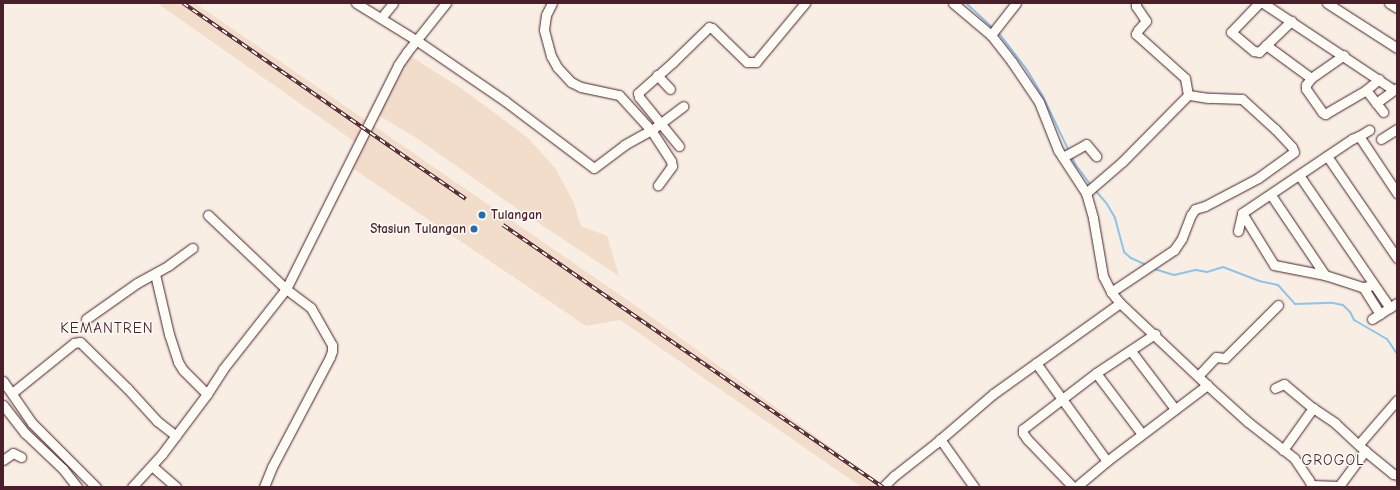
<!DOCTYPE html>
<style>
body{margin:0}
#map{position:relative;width:1400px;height:490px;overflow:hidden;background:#f8eee3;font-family:"Comic Neue",sans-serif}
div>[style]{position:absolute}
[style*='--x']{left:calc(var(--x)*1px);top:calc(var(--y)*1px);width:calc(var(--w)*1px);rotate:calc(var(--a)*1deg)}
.built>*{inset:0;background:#f2ddcb}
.stream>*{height:2px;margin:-1px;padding:0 1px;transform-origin:1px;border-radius:1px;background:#8ec3eb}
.roads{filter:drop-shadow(0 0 1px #4a1f2b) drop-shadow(0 0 1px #4a1f2b)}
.minor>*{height:9px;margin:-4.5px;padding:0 4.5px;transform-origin:4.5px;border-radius:4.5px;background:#fdfcf7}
.rail>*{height:3.5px;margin-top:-1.75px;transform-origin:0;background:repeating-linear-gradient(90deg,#fdfcf7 0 6px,#4a1f2b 0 12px);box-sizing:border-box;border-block:1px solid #4a1f2b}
.dots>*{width:11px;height:11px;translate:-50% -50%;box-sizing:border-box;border:2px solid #fdfcf7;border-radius:50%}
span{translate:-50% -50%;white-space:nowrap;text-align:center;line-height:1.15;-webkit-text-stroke:3px #fdfcf7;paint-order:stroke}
.poi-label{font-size:13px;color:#4a1f2b;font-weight:700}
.left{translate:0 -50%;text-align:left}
.right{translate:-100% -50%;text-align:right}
.quarter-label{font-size:15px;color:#4a1f2b;letter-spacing:1px}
.frame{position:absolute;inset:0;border:4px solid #4a1f2b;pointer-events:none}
</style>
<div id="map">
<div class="built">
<div style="clip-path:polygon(157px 3px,195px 3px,639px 308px,886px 487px,862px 487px,857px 484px,620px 320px,586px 326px,352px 168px,362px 147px)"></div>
<div style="clip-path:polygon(410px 56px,461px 88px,528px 138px,555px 168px,573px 201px,581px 226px,607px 236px,619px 276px,519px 210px,418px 139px,378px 115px)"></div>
</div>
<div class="stream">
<div style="--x:966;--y:3;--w:37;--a:43"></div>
<div style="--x:998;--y:32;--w:48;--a:52.7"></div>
<div style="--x:1027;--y:70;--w:31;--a:59"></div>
<div style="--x:1043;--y:97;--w:60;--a:64.3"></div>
<div style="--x:1071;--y:155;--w:10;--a:66"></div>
<div style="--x:1075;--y:164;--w:26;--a:53"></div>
<div style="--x:1095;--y:190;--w:18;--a:49"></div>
<div style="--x:1107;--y:204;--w:16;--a:60"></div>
<div style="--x:1115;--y:218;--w:35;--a:75"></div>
<div style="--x:1124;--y:252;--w:9;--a:41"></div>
<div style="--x:1131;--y:258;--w:17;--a:25"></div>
<div style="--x:1151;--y:268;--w:24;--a:17"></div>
<div style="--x:1174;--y:275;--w:23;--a:-13"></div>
<div style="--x:1196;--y:270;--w:11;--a:10"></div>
<div style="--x:1207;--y:272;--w:17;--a:-17"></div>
<div style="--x:1223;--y:267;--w:39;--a:21"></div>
<div style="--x:1259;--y:281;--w:19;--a:12"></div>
<div style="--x:1278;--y:285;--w:25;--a:48"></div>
<div style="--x:1295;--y:304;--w:38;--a:-2"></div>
<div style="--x:1333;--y:303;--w:10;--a:11"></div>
<div style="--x:1343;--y:305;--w:10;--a:45"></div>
<div style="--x:1350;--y:312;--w:9;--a:63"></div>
<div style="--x:1354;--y:320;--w:38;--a:30"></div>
<div style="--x:1387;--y:339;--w:18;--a:56"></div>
</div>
<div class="roads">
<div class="minor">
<div style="--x:356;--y:3;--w:70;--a:31.7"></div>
<div style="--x:416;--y:40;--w:108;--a:34.4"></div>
<div style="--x:505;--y:101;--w:111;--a:37"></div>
<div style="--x:594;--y:168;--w:38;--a:-37"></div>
<div style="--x:624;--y:145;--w:33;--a:-29"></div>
<div style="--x:653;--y:129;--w:38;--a:-37"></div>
<div style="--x:552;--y:3;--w:13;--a:117"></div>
<div style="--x:546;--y:15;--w:15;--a:98"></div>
<div style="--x:544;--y:30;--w:27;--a:75"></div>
<div style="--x:551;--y:56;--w:13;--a:61"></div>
<div style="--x:557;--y:67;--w:21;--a:47"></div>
<div style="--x:571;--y:82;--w:11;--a:27"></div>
<div style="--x:581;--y:87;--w:39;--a:12"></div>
<div style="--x:619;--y:95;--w:47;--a:47.6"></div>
<div style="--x:651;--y:130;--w:37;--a:57"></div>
<div style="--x:671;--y:161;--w:5;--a:79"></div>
<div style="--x:672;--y:166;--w:24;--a:126"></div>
<div style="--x:953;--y:3;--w:50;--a:40.1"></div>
<div style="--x:1016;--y:3;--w:41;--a:128"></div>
<div style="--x:991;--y:35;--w:34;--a:52"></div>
<div style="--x:1012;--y:62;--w:48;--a:56"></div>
<div style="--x:1039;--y:102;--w:52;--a:68.4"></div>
<div style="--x:1058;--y:150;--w:51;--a:56.9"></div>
<div style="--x:1086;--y:193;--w:48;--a:-40.7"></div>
<div style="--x:1122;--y:162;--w:94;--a:-45.4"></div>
<div style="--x:1188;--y:95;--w:17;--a:-100"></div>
<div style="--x:1185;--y:78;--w:66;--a:-138.1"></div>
<div style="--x:1136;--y:34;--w:4;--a:-63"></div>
<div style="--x:1138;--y:30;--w:12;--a:-48"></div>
<div style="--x:1146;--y:21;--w:18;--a:-124"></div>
<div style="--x:1136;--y:6;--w:3;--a:-90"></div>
<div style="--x:1259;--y:3;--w:40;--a:134"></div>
<div style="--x:1231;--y:32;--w:30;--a:40"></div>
<div style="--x:1254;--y:51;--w:5;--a:11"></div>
<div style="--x:1259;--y:52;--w:45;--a:-44.1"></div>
<div style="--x:1263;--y:3;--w:157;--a:33.6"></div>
<div style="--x:1394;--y:90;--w:4;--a:-34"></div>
<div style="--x:1327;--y:3;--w:83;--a:32.7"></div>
<div style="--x:1389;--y:3;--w:9;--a:32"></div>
<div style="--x:381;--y:18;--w:19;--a:-51"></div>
<div style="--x:1266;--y:45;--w:56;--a:36.3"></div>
<div style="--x:1311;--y:78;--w:9;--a:126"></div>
<div style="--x:1306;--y:85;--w:4;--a:90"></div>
<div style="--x:1306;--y:89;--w:28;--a:55"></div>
<div style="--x:1322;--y:112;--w:4;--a:34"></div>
<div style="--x:1325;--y:114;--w:48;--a:-30.3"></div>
<div style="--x:1366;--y:90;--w:17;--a:-40"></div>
<div style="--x:657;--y:75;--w:19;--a:47"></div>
<div style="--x:1311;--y:78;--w:40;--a:-34.9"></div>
<div style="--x:1366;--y:90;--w:28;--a:52"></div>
<div style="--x:1376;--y:103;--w:22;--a:-36"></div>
<div style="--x:1359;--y:136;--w:12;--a:-31"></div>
<div style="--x:1381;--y:139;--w:19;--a:-32"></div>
<div style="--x:679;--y:146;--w:63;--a:-129.2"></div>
<div style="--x:639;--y:97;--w:4;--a:-104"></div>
<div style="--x:638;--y:93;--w:47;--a:-41.5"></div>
<div style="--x:673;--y:62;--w:50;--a:-44.2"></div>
<div style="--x:709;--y:27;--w:3;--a:18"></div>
<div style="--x:712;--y:28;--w:49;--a:44.2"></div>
<div style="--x:747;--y:62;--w:9;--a:0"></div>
<div style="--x:756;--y:62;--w:77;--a:-50.3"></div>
<div style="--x:1327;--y:156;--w:124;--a:55.5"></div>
<div style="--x:1063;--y:157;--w:26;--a:-29"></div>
<div style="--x:1086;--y:144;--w:16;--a:50"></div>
<div style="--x:1299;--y:175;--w:161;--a:55.6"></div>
<div style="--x:1086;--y:193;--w:26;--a:74"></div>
<div style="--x:1093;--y:218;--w:59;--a:80.2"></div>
<div style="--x:1103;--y:276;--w:18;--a:63"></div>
<div style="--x:1111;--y:292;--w:14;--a:51"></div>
<div style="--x:1120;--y:303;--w:120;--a:43.3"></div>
<div style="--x:1207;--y:385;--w:55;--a:42.1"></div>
<div style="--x:1248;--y:422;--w:58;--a:38"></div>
<div style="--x:1294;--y:458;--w:27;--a:56"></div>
<div style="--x:1309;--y:480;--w:8;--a:67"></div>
<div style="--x:1271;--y:195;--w:97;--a:56"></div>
<div style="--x:1242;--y:213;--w:61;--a:58.4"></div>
<div style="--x:1274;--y:265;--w:52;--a:11.1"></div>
<div style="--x:1325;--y:275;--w:40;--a:18"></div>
<div style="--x:1363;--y:287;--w:11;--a:-10"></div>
<div style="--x:208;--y:215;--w:108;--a:43.5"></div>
<div style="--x:286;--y:289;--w:31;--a:37"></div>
<div style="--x:311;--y:308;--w:43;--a:60.4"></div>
<div style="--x:332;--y:345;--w:6;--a:90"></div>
<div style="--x:332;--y:351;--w:6;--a:108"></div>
<div style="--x:330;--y:357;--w:124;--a:117.8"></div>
<div style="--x:272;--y:467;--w:22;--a:112"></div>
<div style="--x:1238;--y:231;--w:18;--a:-77"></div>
<div style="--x:1242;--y:213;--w:133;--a:-33.9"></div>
<div style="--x:1352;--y:139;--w:8;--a:-23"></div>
<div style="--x:1359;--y:136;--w:69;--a:56.3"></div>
<div style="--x:155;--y:274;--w:62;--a:76.9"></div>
<div style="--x:169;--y:334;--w:29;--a:72"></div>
<div style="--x:178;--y:362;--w:9;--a:58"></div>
<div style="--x:183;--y:370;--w:34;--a:45"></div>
<div style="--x:1363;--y:287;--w:32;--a:58"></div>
<div style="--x:1111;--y:292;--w:76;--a:-33.7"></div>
<div style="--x:1174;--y:250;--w:14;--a:-56"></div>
<div style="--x:1182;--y:238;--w:25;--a:-69"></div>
<div style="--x:1191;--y:215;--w:7;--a:-56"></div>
<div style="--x:1195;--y:209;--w:10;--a:-17"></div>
<div style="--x:1205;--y:206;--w:60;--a:-27.8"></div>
<div style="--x:1258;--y:178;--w:44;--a:-35.8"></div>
<div style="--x:1294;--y:152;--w:5;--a:-112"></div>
<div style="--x:1292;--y:147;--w:25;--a:-133"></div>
<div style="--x:1275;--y:129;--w:45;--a:-137.7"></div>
<div style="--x:1242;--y:99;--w:34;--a:-178"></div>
<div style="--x:1208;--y:98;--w:20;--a:-171"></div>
<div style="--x:86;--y:319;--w:62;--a:-35.2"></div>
<div style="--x:137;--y:283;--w:37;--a:-29"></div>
<div style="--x:169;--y:265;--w:29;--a:-36"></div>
<div style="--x:1372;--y:319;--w:30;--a:-33"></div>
<div style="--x:1131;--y:351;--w:73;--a:52.8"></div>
<div style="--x:1036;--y:363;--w:121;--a:54.1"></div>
<div style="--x:1107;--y:461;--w:126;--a:-37.2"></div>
<div style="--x:1096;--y:373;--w:76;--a:53"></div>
<div style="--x:1198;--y:376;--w:26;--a:-47"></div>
<div style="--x:1216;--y:357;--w:9;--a:6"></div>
<div style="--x:1225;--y:358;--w:75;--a:-45"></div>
<div style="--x:3;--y:381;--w:51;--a:55.4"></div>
<div style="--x:32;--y:423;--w:91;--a:45"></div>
<div style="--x:1275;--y:388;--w:10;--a:-24"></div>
<div style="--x:1284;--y:384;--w:38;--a:40"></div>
<div style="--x:12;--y:393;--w:80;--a:-38.9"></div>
<div style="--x:74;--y:343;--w:6;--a:-9"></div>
<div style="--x:80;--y:342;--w:66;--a:44.4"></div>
<div style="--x:127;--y:388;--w:45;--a:47.7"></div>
<div style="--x:157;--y:421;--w:24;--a:38"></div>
<div style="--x:3;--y:405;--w:36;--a:52"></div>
<div style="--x:25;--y:433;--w:52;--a:43.5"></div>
<div style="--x:63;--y:469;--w:23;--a:52"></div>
<div style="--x:940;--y:439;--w:59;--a:54.7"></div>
<div style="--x:1359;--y:444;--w:58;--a:-49.2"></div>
<div style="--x:1283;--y:450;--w:52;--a:-54.5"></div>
<div style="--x:1313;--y:408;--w:27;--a:34"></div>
<div style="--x:1335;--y:423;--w:41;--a:43"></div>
<div style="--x:1365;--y:451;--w:36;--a:39"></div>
<div style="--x:1393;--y:474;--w:4;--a:14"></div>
<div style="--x:3;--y:460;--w:12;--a:-35"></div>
<div style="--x:13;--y:453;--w:9;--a:27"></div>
<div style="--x:152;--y:466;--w:32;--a:41"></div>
<div style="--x:1311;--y:485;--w:28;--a:2"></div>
<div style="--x:1339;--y:486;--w:44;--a:-53.4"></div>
<div style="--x:132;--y:487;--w:45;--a:-47.7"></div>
<div style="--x:162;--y:454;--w:75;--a:-53.1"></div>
<div style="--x:207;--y:394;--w:30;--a:-57"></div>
<div style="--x:223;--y:369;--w:102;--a:-51.8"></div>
<div style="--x:286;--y:289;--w:250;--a:-63.4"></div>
<div style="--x:398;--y:65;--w:16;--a:-55"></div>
<div style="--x:407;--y:52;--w:63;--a:-51.5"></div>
<div style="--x:883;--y:487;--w:16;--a:-45"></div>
<div style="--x:894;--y:476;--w:53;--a:-38.2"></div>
<div style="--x:936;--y:443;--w:75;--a:-40.7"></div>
<div style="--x:993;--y:394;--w:156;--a:-35.6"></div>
<div style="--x:1073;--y:487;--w:66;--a:-133.8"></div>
<div style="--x:1027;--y:439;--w:7;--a:-124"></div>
<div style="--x:1023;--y:433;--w:4;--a:-90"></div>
<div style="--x:1023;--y:429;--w:92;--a:-37.5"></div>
<div style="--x:1096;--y:373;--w:71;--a:-33.5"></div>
<div style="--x:1076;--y:487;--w:40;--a:-40"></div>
</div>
</div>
<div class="rail">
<div style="--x:183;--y:3;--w:344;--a:34.7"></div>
<div style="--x:503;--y:225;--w:462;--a:34.6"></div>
</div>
<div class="dots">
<div style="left:482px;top:215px;background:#1f6fb2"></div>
<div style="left:474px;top:229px;background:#1f6fb2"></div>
</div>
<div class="poi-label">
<span class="left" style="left:491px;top:215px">Tulangan</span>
<span class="right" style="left:466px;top:229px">Stasiun Tulangan</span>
</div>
<div class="quarter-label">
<span style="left:107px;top:329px">KEMANTREN</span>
<span style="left:1333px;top:461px">GROGOL</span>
</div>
<div class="frame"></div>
</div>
